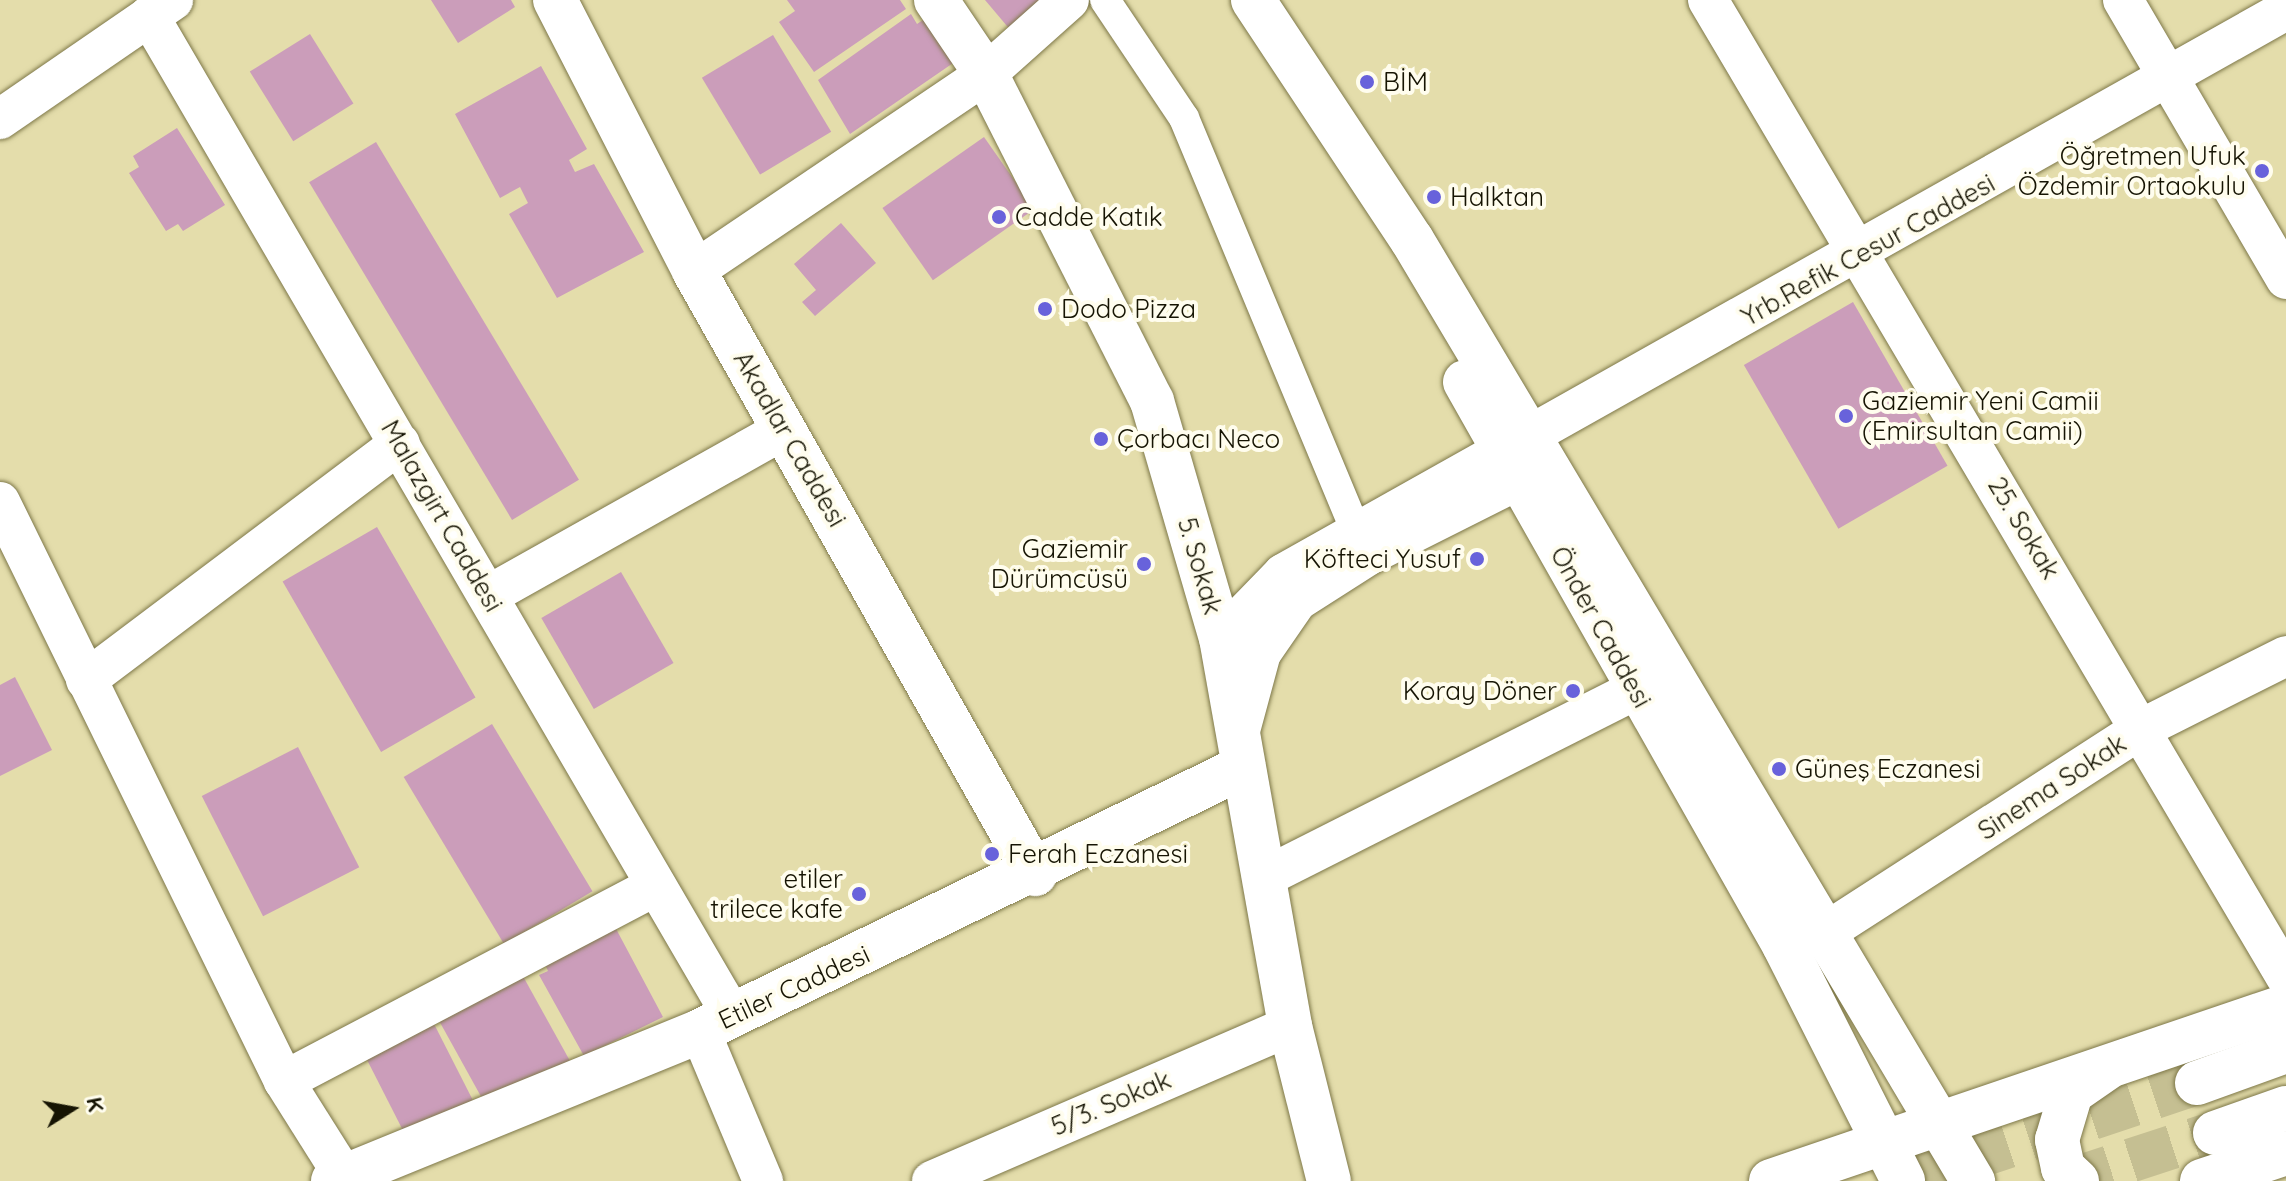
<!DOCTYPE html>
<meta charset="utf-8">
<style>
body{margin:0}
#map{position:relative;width:2286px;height:1181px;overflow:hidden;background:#e4ddab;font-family:Quicksand,sans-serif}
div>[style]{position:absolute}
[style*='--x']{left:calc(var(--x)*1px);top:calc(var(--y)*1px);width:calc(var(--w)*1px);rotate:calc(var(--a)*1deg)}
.building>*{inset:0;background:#cb9dba;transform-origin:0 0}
.trunk-tunnel>*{height:44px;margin-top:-22px;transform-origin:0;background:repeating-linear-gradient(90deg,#c5bf92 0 44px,transparent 0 66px)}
.roads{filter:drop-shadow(0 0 2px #7e7849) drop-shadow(0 0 2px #7e7849)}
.pedestrian>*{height:30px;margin:-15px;padding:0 15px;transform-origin:15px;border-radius:15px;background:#fff}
.minor>*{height:40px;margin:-20px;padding:0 20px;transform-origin:20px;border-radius:20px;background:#fff}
.tertiary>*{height:44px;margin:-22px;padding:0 22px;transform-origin:22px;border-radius:22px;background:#fff}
.trunk>*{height:44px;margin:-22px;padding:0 22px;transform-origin:22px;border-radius:22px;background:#fff}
.dots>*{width:22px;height:22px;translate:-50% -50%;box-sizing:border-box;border:4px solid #fffdee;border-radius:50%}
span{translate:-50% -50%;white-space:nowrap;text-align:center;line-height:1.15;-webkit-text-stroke:8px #fffdee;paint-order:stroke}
.poi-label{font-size:26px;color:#161403}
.left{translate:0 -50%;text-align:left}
.right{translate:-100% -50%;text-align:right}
.street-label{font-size:26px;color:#161403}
.north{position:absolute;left:32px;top:1069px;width:80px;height:80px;-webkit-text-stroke:6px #fffdee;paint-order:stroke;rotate:79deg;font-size:22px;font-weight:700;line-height:32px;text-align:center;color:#161403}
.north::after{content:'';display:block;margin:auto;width:28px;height:36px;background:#161403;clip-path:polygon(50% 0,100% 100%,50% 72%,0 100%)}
</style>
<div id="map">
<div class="building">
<div style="clip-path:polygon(431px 0,511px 0,515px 7px,458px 43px)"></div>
<div style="clip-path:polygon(787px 0,900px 0,906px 9px,814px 72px,779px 22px,795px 11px)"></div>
<div style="clip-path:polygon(985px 0,1051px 0,1012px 32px)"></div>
<div style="clip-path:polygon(911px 14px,917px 24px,929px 16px,959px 59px,850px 134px,818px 80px)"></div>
<div style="left:310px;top:34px;width:82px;height:71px;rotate:58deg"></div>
<div style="left:773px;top:35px;width:113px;height:83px;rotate:59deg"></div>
<div style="clip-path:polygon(541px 66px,587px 149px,569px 160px,575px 172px,594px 164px,644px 252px,557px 298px,509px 214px,528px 203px,520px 187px,500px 198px,455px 114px)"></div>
<div style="clip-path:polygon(177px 128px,225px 205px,183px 231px,178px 224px,166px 231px,129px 173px,139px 167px,133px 156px)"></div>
<div style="left:984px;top:137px;width:88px;height:124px;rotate:55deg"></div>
<div style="left:376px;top:142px;width:394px;height:78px;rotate:59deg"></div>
<div style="clip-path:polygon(841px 223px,876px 263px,815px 316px,802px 302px,816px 290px,794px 264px)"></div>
<div style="left:1853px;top:302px;width:189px;height:126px;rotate:60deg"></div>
<div style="left:377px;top:527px;width:197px;height:109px;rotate:60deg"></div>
<div style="left:621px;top:572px;width:105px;height:92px;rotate:60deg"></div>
<div style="clip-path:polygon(15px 677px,52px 750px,0 776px,0 685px)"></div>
<div style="left:492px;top:724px;width:195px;height:103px;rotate:59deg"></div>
<div style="left:298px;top:747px;width:135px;height:108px;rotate:63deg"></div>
<div style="clip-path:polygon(614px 925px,663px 1017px,584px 1056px,539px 975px,548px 971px,542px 958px)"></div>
<div style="left:519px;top:969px;width:107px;height:95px;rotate:61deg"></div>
<div style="left:431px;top:1018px;width:99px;height:76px;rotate:63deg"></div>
</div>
<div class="trunk-tunnel">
<div style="--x:1904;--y:1181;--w:309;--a:-18.5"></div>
<div style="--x:2068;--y:1181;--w:155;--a:-18.1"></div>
</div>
<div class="roads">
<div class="pedestrian">
<div style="--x:1105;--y:0;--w:142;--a:56.2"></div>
<div style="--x:1184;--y:118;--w:451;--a:67.4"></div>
</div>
<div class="minor">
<div style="--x:1708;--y:0;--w:1135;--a:59.39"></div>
<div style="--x:2123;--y:0;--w:323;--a:59.7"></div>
<div style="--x:149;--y:16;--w:1159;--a:59.74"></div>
<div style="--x:0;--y:119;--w:210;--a:-34.5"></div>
<div style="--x:694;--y:271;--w:352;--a:-34"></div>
<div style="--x:986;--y:74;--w:111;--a:-41.7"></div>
<div style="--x:0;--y:502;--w:645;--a:63.87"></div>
<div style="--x:284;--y:1081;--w:118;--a:57.8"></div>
<div style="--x:489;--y:595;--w:337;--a:-29.3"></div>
<div style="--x:1221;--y:638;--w:89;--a:-45.9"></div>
<div style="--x:1283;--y:574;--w:1151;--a:-29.35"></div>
<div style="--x:86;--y:680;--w:393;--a:-37"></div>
<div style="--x:1238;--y:738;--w:88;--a:-74.9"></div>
<div style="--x:1261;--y:653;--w:63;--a:-55.3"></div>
<div style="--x:1297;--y:601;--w:85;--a:-32.6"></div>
<div style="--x:1369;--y:555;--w:167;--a:-26.7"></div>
<div style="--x:1518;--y:480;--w:33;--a:-76"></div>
<div style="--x:1267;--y:876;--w:413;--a:-26.8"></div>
<div style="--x:1826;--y:932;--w:377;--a:-32.8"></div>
<div style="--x:2143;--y:728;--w:160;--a:-26.7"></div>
<div style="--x:700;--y:1031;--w:163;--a:67.2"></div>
<div style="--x:284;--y:1081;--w:420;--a:-27.7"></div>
<div style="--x:932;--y:1181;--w:390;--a:-23.4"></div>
</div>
<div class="tertiary">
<div style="--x:555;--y:0;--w:305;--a:62.8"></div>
<div style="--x:694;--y:271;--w:693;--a:60.51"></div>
<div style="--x:936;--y:0;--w:89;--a:56"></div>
<div style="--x:986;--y:74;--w:367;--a:63.1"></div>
<div style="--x:1152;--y:401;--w:247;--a:73.8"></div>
<div style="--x:1221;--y:638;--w:394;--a:79.9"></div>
<div style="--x:1290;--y:1026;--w:160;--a:75.9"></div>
<div style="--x:1253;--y:0;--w:288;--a:56.5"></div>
<div style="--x:1412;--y:240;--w:1096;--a:59.2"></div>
<div style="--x:1465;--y:382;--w:647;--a:60.46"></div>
<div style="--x:1784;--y:945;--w:264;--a:63.2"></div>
<div style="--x:333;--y:1181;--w:396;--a:-22.2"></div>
<div style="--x:700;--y:1031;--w:604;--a:-25.93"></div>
</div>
<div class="trunk">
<div style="--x:2197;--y:1083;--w:95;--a:-19.8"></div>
<div style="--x:2215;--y:1133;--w:75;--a:-19.4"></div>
<div style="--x:1771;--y:1181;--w:544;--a:-18.77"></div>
<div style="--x:2077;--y:1181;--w:19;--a:-137"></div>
<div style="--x:2063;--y:1168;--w:29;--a:-102"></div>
<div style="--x:2057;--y:1140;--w:49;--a:-73.4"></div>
<div style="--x:2071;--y:1093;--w:44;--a:-34.8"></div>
<div style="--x:2202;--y:1181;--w:89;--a:-18.4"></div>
</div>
</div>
<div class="dots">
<div style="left:1367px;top:82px;background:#6862db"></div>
<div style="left:2262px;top:171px;background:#6862db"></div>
<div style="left:1434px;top:197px;background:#6862db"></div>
<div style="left:999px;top:217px;background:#6862db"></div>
<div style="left:1045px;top:309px;background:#6862db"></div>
<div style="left:1846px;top:416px;background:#6862db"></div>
<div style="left:1101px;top:439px;background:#6862db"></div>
<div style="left:1477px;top:559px;background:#6862db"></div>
<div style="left:1144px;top:564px;background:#6862db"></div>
<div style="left:1573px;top:691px;background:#6862db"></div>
<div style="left:1779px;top:769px;background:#6862db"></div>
<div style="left:992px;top:854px;background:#6862db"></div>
<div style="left:859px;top:894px;background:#6862db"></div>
</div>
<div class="poi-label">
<span class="left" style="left:1383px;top:82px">BİM</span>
<span class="right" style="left:2246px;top:171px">Öğretmen Ufuk<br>Özdemir Ortaokulu</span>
<span class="left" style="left:1450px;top:197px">Halktan</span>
<span class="left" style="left:1015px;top:217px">Cadde Katık</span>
<span class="left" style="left:1061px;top:309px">Dodo Pizza</span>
<span class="left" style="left:1862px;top:416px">Gaziemir Yeni Camii<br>(Emirsultan Camii)</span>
<span class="left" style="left:1117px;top:439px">Çorbacı Neco</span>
<span class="right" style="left:1128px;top:564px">Gaziemir<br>Dürümcüsü</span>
<span class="right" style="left:1461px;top:559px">Köfteci Yusuf</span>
<span class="right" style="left:1557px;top:691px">Koray Döner</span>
<span class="left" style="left:1795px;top:769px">Güneş Eczanesi</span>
<span class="left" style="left:1008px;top:854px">Ferah Eczanesi</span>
<span class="right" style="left:843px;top:894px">etiler<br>trilece kafe</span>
</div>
<div class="street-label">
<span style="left:1868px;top:250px;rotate:-29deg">Yrb.Refik Cesur Caddesi</span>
<span style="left:790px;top:439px;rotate:60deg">Akadlar Caddesi</span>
<span style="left:442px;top:516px;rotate:60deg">Malazgirt Caddesi</span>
<span style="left:2024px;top:528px;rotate:59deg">25. Sokak</span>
<span style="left:1200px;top:566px;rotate:74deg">5. Sokak</span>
<span style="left:1601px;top:627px;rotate:61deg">Önder Caddesi</span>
<span style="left:2052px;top:787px;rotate:-33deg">Sinema Sokak</span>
<span style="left:794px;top:987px;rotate:-25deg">Etiler Caddesi</span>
<span style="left:1111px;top:1103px;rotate:-23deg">5/3. Sokak</span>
</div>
<div class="north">K</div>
</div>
